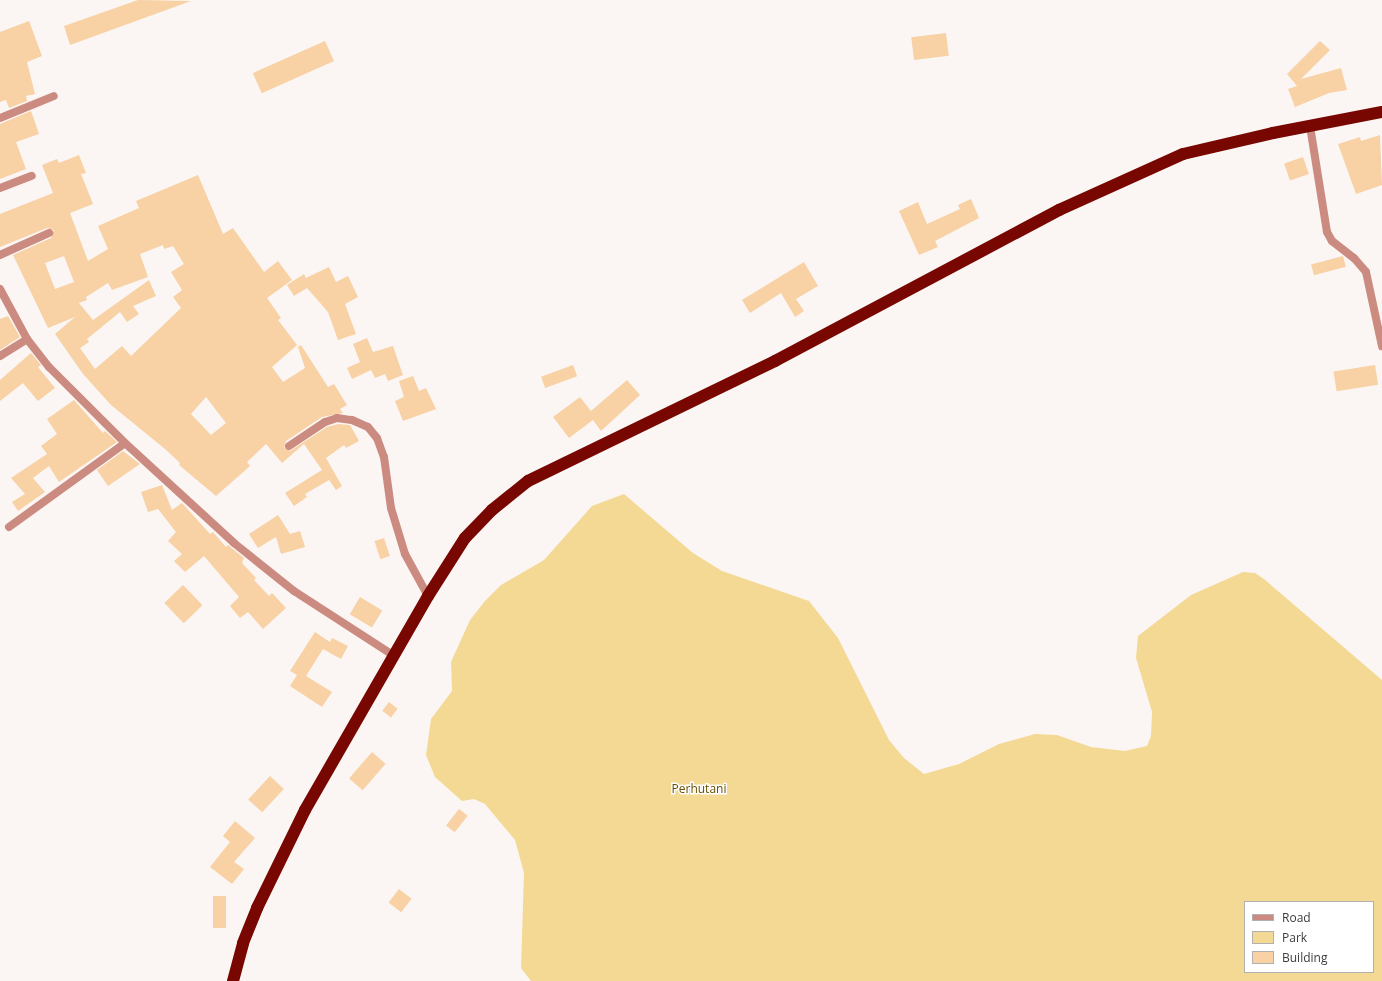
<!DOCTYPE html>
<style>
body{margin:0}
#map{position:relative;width:1382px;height:981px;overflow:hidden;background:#fbf6f3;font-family:"Open Sans",sans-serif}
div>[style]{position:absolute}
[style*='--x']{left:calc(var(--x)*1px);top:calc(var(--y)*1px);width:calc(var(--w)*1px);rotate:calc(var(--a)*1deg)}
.green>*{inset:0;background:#f4d994}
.building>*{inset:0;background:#f8d1a5;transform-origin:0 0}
.street>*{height:8px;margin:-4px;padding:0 4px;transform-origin:4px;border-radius:4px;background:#cc8b80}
.highway>*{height:12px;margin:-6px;padding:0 6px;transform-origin:6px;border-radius:6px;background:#780601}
span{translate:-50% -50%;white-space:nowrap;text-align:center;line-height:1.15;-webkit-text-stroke:3px #fff;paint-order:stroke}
.park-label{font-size:12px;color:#654e00}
.legend{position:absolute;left:1244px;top:901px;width:130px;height:72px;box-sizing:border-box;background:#fff;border:1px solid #b2b1b0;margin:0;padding:5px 7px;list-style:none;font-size:12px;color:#3e3c3a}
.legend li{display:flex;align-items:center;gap:8px;height:20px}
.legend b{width:20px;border:1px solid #b2b1b0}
</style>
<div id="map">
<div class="green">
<div style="clip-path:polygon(evenodd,624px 494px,693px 553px,722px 571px,809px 601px,838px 638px,889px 740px,904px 758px,924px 774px,959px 764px,999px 744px,1035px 734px,1057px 735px,1091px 747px,1125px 751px,1147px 746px,1151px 736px,1152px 712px,1136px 658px,1138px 636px,1191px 595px,1243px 572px,1255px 573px,1264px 579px,1382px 680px,1382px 981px,531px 981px,521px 968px,524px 873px,515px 840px,485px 804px,474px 799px,462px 801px,435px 777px,426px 755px,431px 719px,452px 691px,451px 662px,470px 620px,485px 601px,501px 585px,544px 560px,592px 506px,624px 494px,1245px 902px,1373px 902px,1373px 972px,1245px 972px,1245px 902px)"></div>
</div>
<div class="building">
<div style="clip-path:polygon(138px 0,191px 1px,70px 45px,64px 26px)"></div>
<div style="clip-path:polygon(29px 21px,42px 56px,27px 62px,35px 94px,26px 96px,27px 101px,9px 108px,6px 100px,0 102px,0 32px)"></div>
<div style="left:946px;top:33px;width:23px;height:35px;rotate:83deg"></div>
<div style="left:325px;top:41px;width:22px;height:79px;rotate:66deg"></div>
<div style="clip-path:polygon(1320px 41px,1330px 50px,1301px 79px,1341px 68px,1347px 90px,1329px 93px,1295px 107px,1288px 89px,1297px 86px,1287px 74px)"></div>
<div style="clip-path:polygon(31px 111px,39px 134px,16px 142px,26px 169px,0 179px,0 124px)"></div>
<div style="clip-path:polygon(1380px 135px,1382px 185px,1356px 194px,1338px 144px,1360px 137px,1361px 141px)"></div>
<div style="clip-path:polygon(evenodd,79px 155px,86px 173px,81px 174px,93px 204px,70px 213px,88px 261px,108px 249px,98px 226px,139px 208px,136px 201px,198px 175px,223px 234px,233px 228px,264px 272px,278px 261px,292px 280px,267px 298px,281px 318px,278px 320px,297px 345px,272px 367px,283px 382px,305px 368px,298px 347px,301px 345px,328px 387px,334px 384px,347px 405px,340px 409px,343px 413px,322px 417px,286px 441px,284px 447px,290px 451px,327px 427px,338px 424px,350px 425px,359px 441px,346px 448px,344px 445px,326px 458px,342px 486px,336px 490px,329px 480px,305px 494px,307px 497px,294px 506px,285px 493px,322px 470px,304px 444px,282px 463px,266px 444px,247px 462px,250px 466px,216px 496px,179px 465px,180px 463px,165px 449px,111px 405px,83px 374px,55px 334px,75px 317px,48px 328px,13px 255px,51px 238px,54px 230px,47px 228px,0 247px,0 214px,53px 193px,42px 165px,57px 159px,59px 163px,79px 155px,163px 245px,164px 249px,173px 246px,184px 264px,171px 272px,182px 290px,173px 297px,181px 308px,131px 356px,122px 346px,95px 369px,80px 348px,89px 342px,87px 339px,120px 312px,127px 322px,139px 314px,133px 306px,156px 296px,149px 280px,93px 320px,79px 303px,87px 300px,86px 297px,108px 283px,112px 290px,148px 277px,140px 254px,163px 245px,79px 155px,64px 256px,74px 282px,55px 289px,45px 263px,64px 256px,79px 155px,206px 397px,226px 423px,211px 435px,191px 414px,206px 397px)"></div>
<div style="left:1303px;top:157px;width:18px;height:20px;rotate:71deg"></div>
<div style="clip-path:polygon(971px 199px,979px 218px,935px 241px,938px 247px,919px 255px,899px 211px,918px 202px,927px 224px,960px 209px,958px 205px)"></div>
<div style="left:1343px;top:256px;width:11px;height:33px;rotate:75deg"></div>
<div style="clip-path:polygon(804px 262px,818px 286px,796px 299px,804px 311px,795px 317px,781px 293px,750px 313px,742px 300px)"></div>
<div style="clip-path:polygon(329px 267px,336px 282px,348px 276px,358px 297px,345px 304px,356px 334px,338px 340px,328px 312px,307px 288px,294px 296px,287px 285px,304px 274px,306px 278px)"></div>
<div style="clip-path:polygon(8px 316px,20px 337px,0 350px,0 319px)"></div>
<div style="clip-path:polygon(367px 338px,373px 352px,393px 346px,403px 375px,388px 381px,385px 374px,375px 378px,371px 370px,352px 379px,347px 368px,360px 362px,353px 344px)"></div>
<div style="clip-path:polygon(31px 353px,41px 365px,38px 367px,55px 388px,38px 401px,23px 383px,0 401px,0 380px)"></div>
<div style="left:573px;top:365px;width:12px;height:34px;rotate:70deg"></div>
<div style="left:1375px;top:365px;width:20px;height:42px;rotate:81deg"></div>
<div style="clip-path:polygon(413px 376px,419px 391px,426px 388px,436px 409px,403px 421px,395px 401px,404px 397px,399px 381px)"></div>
<div style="clip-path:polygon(627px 380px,640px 395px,601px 431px,593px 420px,569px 438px,553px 417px,580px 397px,591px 411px)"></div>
<div style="clip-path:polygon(74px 400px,103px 433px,105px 431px,117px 442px,59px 482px,49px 466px,33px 478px,45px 492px,18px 511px,12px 502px,25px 494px,11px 478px,47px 454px,41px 446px,57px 434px,47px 419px)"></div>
<div style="clip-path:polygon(123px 451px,140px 464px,108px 486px,97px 470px)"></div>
<div style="clip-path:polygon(162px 485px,172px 510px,182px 503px,210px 534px,213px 532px,226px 547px,228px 545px,244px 558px,242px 563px,256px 578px,254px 580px,269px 596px,272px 593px,286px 608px,263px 629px,248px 612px,240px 618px,230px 606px,239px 597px,204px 556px,185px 572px,174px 561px,182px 554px,168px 541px,176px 532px,158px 509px,148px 512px,141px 492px)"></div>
<div style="clip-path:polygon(278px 515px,290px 534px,300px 531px,305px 547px,281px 554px,276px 537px,258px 548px,249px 534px)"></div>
<div style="left:384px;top:538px;width:19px;height:10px;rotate:72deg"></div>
<div style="left:183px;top:585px;width:28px;height:26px;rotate:46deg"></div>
<div style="left:360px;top:597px;width:26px;height:20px;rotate:31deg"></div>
<div style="clip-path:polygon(315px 632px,330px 642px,332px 638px,348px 646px,341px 659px,323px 649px,306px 676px,332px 692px,322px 707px,290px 686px,297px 675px,290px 671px)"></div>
<div style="left:389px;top:702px;width:11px;height:11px;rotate:38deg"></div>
<div style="left:372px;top:752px;width:18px;height:35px;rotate:41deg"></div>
<div style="left:270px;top:776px;width:19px;height:32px;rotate:43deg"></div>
<div style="left:459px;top:809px;width:11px;height:21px;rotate:38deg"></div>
<div style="clip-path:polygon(235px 821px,255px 838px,234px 862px,244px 869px,232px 884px,210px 867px,230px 842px,223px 836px)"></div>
<div style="left:399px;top:889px;width:16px;height:17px;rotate:38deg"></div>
<div style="left:213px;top:896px;width:13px;height:32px"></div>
</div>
<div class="street">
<div style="--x:0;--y:118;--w:58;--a:-22.2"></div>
<div style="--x:1310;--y:126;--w:107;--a:80.9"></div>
<div style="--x:1327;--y:232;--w:10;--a:61"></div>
<div style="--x:1332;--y:241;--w:28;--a:38"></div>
<div style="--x:1354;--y:258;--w:18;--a:49"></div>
<div style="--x:1366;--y:272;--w:76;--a:77.8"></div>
<div style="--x:0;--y:188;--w:34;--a:-21"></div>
<div style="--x:0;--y:255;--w:54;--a:-24.2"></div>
<div style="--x:0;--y:289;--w:57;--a:61.6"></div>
<div style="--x:27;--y:339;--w:36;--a:52"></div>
<div style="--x:49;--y:367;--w:107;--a:45"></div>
<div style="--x:125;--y:443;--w:148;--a:42.5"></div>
<div style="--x:234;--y:543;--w:77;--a:38.7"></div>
<div style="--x:294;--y:591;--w:118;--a:32.9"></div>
<div style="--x:0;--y:356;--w:32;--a:-32"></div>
<div style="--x:289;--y:446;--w:43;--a:-33.7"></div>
<div style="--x:325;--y:422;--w:13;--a:-18"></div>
<div style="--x:337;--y:418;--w:15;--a:8"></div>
<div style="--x:352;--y:420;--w:17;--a:24"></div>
<div style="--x:368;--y:427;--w:14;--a:51"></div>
<div style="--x:377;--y:438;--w:20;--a:70"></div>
<div style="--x:384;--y:457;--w:51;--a:82.2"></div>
<div style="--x:391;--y:508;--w:48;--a:73.1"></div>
<div style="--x:405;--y:554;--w:48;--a:61.3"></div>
<div style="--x:9;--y:527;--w:143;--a:-35.9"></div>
</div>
<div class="highway">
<div style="--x:233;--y:981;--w:39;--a:-75"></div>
<div style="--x:243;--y:943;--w:38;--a:-68"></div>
<div style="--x:257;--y:908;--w:109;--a:-63.9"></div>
<div style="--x:305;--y:810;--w:247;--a:-60.1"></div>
<div style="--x:428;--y:596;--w:69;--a:-57.5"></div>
<div style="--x:465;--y:538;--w:39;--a:-46"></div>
<div style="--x:492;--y:510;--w:46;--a:-38.9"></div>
<div style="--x:528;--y:481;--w:275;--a:-25.9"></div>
<div style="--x:775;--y:361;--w:322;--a:-28"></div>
<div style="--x:1059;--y:210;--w:136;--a:-24.3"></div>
<div style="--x:1183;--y:154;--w:92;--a:-13.1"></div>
<div style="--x:1273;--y:133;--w:111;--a:-10.9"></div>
</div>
<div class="park-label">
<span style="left:699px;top:789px">Perhutani</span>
</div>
<ul class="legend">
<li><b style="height:5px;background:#cc8b80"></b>Road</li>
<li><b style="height:11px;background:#f4d994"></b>Park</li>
<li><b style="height:11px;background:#f8d1a5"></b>Building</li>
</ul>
</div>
